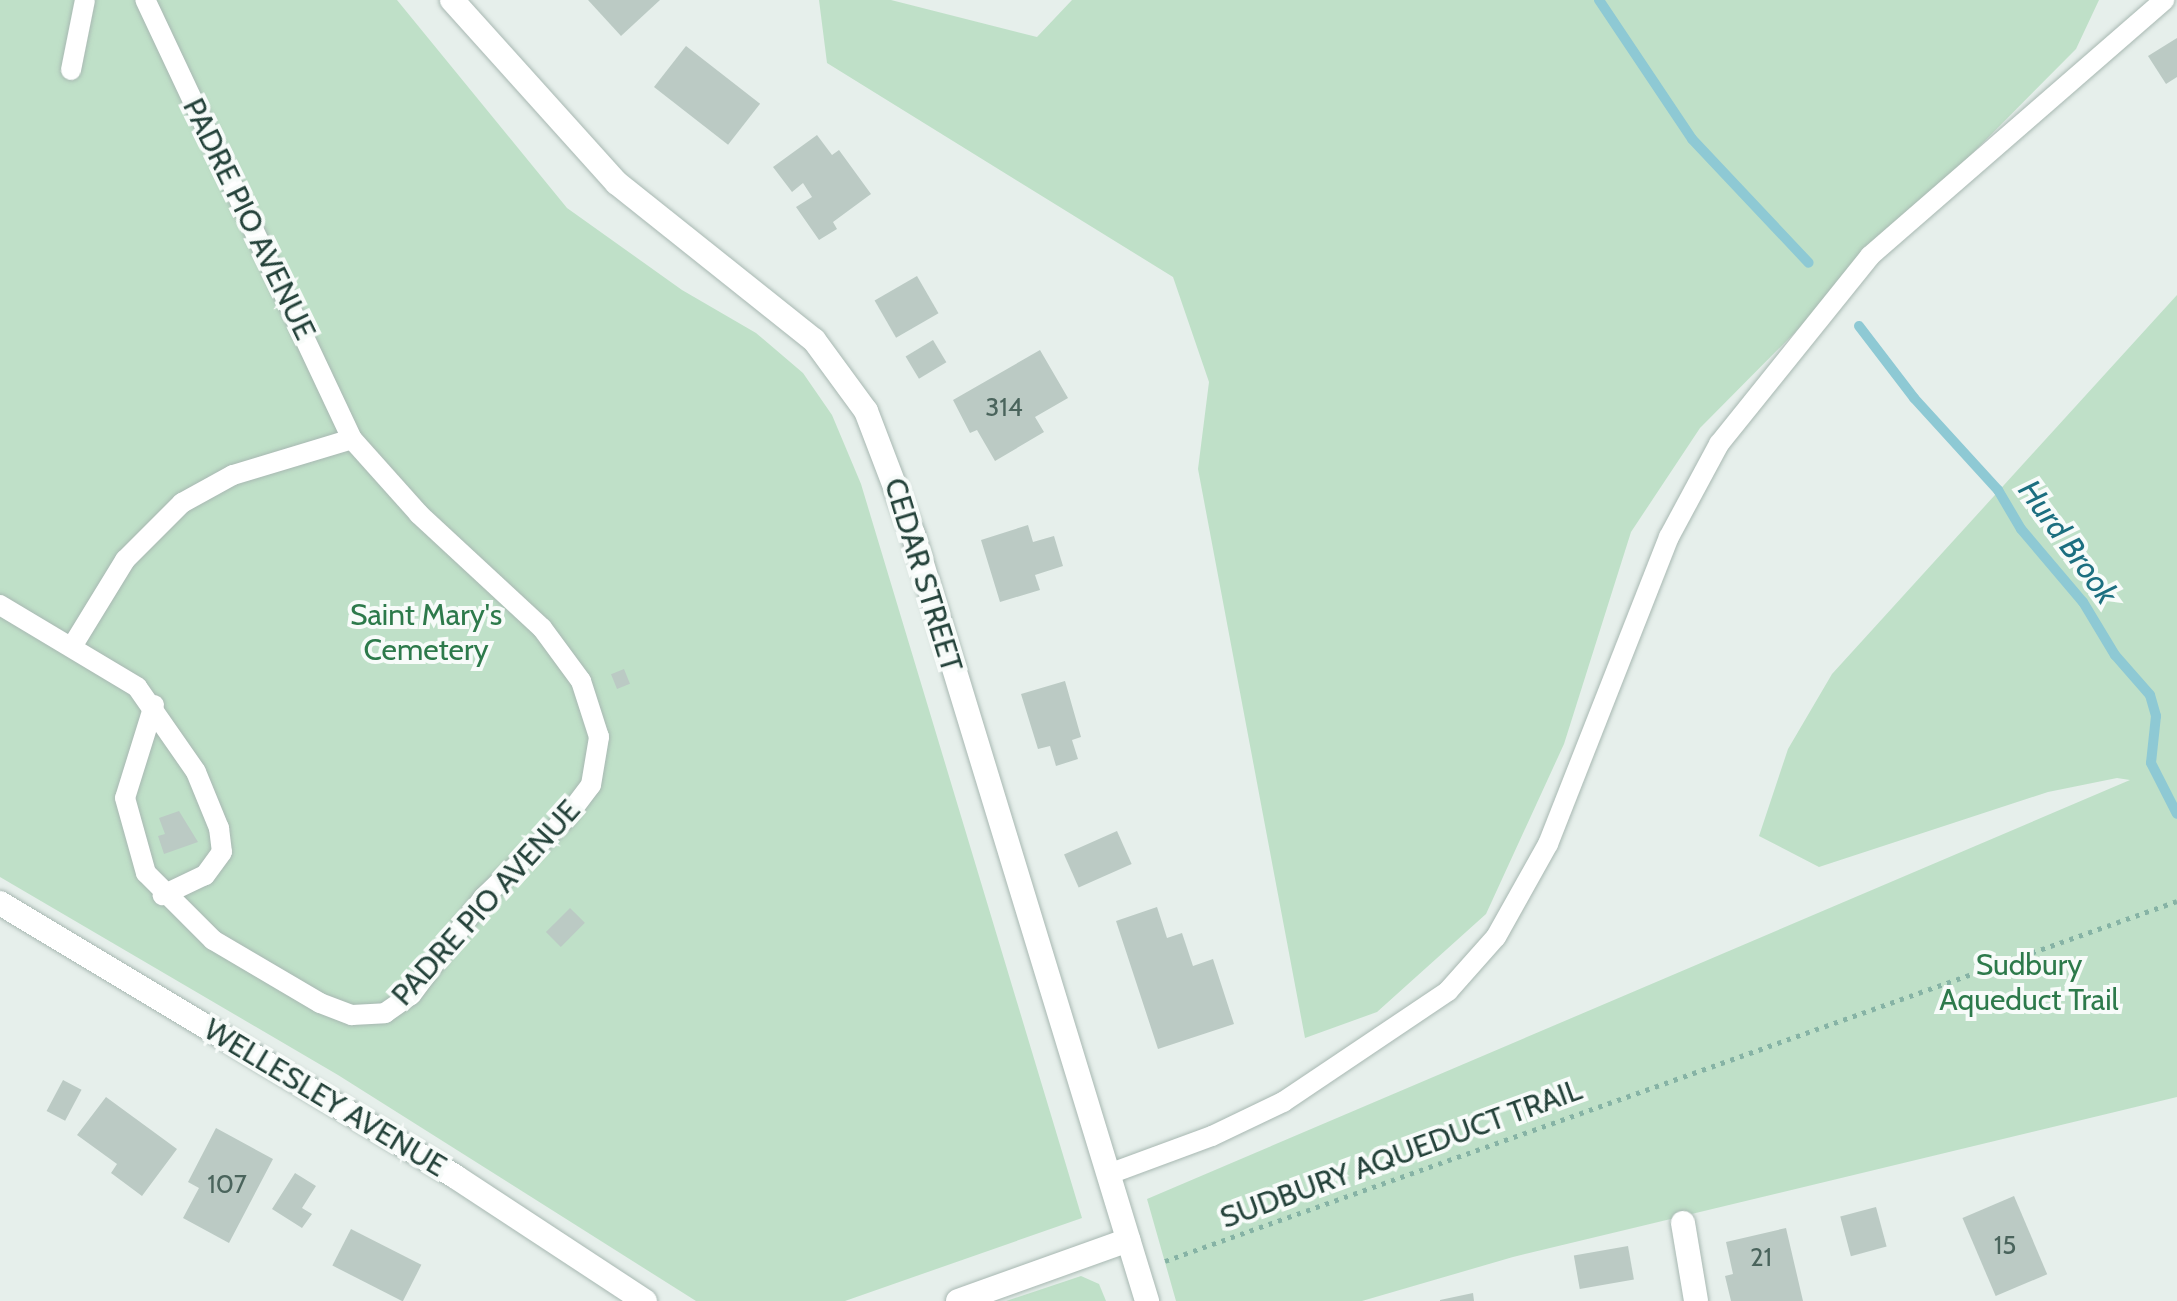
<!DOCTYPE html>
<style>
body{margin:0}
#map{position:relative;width:2177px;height:1301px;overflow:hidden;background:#e6efeb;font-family:Cabin,sans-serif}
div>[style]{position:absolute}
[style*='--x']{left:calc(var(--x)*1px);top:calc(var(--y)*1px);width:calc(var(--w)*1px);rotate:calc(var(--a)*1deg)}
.green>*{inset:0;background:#bfe0c8}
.stream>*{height:10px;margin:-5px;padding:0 5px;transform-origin:5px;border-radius:5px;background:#8ec9d4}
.building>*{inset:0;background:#bbcac4;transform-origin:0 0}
.path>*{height:5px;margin-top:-2.5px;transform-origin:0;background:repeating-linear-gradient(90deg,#86b3a5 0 4px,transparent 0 10px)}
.roads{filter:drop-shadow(0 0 2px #a8b8b2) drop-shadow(0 0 2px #a8b8b2)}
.lane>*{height:20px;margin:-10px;padding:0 10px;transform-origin:10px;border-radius:10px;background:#fff}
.street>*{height:24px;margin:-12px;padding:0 12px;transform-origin:12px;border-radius:12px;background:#fff}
.secondary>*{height:24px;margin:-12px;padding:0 12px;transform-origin:12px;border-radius:12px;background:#fff}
span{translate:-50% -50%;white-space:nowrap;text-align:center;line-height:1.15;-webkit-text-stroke:8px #f7fbf9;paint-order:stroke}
.number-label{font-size:26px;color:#4a645c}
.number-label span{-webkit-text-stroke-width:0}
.street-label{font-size:30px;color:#24423a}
.park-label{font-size:30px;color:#2d7a4b}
.water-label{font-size:32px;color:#1c6f80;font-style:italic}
</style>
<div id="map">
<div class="green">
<div style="clip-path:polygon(0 0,397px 0,567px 208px,682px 290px,756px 333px,803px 373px,832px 415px,861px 484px,1082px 1218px,845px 1301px,696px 1301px,338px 1075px,0 877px)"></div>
<div style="clip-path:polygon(819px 0,891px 0,1037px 37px,1072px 0,2099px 0,2076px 49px,1700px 428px,1631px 532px,1564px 744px,1486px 914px,1377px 1012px,1305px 1038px,1198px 469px,1209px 382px,1173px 277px,827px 63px)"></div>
<div style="clip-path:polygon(2177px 295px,2177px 1097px,1513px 1257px,1362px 1301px,1176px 1301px,1147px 1199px,2130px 780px,2117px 778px,2048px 792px,1819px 867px,1759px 836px,1788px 749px,1832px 674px)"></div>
<div style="clip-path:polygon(1081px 1276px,1099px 1284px,1106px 1301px,1006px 1301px)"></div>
</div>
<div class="stream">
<div style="--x:1599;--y:0;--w:167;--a:56.2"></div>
<div style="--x:1692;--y:139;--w:170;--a:46.7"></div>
<div style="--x:1859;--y:326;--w:91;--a:52.6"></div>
<div style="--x:1914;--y:398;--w:125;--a:47.6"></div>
<div style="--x:1998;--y:490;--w:45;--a:59.5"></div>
<div style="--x:2021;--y:529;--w:96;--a:49.7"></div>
<div style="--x:2083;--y:602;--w:62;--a:58.9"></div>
<div style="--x:2115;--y:655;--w:53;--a:48.8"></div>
<div style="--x:2150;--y:695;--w:22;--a:74"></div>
<div style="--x:2156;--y:716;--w:47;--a:96.1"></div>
<div style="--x:2151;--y:763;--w:57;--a:63"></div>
</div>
<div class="building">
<div style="clip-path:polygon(588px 0,660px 0,621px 36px)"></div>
<div style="clip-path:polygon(2177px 38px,2177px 77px,2166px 84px,2148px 56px)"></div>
<div style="left:686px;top:46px;width:94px;height:52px;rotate:38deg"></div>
<div style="clip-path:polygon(817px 135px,832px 155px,839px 150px,871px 194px,833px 222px,837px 229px,819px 240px,796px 207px,812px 197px,803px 183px,792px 192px,773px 167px)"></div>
<div style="left:917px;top:276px;width:43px;height:49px;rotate:60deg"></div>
<div style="left:933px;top:340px;width:26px;height:32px;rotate:59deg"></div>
<div style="clip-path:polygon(1040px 350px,1068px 398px,1035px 417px,1044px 432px,995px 461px,977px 430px,970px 433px,953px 400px)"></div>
<div style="clip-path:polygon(1028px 525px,1033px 542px,1054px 536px,1063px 566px,1035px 575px,1040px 590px,1000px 602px,981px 540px)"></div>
<div style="left:624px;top:669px;width:16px;height:14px;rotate:68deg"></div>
<div style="clip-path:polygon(1065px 681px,1081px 737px,1072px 740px,1078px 759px,1056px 766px,1050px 746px,1038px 749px,1021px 694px)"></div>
<div style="clip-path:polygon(179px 811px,198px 842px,164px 854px,158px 836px,165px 834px,159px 818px)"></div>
<div style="left:1117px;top:831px;width:36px;height:58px;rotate:66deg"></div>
<div style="clip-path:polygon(1157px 907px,1167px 938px,1182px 933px,1193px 966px,1213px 959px,1234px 1024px,1158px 1049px,1116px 921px)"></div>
<div style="left:570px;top:908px;width:21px;height:34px;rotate:45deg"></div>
<div style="left:63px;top:1080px;width:21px;height:35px;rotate:28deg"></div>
<div style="clip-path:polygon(106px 1097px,177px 1149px,142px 1196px,111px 1173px,117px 1164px,77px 1135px)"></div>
<div style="clip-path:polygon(216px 1128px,273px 1159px,229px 1243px,183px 1218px,199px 1188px,188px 1182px)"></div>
<div style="clip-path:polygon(295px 1173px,316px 1186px,302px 1208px,312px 1214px,302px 1228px,272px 1209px)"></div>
<div style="left:2014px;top:1196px;width:85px;height:56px;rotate:67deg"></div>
<div style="left:1876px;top:1207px;width:41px;height:37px;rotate:75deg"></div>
<div style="clip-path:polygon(1786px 1228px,1803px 1301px,1731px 1301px,1725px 1276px,1733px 1274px,1726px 1242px)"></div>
<div style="left:351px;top:1229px;width:79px;height:41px;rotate:27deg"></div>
<div style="left:1628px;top:1246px;width:34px;height:55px;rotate:80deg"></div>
<div style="clip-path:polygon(1473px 1293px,1474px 1301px,1440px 1301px,1440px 1300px)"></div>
</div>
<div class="path">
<div style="--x:1165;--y:1261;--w:1074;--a:-19.58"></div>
</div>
<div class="roads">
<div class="lane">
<div style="--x:71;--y:70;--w:71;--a:-78.7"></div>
<div style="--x:0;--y:605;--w:160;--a:30.9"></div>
<div style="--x:137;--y:687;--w:103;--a:55.2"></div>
<div style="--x:196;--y:772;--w:61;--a:67.7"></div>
<div style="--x:219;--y:828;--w:24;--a:83"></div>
<div style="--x:222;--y:852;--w:29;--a:126"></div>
<div style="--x:205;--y:875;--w:47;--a:154.5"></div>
<div style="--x:73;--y:645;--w:100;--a:-58.5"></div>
<div style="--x:125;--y:560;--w:81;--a:-45"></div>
<div style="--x:182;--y:503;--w:58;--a:-28.8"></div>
<div style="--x:233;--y:475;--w:124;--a:-16.8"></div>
<div style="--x:352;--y:439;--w:485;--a:-115.2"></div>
<div style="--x:154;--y:705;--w:97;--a:107.3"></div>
<div style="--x:125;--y:798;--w:78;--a:74.4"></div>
<div style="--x:146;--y:873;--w:95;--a:45"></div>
<div style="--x:213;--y:940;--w:124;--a:30.5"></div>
<div style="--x:320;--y:1003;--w:34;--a:21"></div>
<div style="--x:352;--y:1015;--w:33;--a:-3"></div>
<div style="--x:385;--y:1013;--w:32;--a:-35"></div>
<div style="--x:411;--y:995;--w:121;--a:-53.4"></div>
<div style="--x:483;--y:898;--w:115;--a:-43.9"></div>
<div style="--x:566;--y:818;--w:41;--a:-52.9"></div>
<div style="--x:591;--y:785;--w:49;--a:-80.5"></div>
<div style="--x:599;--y:737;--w:59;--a:-107.8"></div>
<div style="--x:581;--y:681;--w:66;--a:-126.3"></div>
<div style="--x:542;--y:628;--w:168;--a:-137.2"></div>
<div style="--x:419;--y:514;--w:101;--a:-131.8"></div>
<div style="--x:1109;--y:1174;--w:110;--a:-20.3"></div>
<div style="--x:1212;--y:1136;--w:79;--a:-25.6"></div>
<div style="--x:1283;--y:1102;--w:199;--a:-33.9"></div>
<div style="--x:1448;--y:991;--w:72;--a:-48.4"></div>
<div style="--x:1496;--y:937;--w:107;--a:-60.8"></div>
<div style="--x:1548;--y:844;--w:330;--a:-68.5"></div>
<div style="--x:1669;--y:537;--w:106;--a:-61.7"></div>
<div style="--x:1719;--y:444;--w:241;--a:-51.2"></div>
<div style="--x:1870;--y:256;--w:390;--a:-41"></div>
</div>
<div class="street">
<div style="--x:1683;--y:1223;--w:79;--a:80.5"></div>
</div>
<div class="secondary">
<div style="--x:452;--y:0;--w:246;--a:48"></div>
<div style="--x:617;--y:183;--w:252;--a:38.6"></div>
<div style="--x:814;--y:340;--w:88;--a:53.8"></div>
<div style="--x:866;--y:411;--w:132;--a:69.1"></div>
<div style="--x:913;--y:534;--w:802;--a:73.03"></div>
<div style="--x:0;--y:903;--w:532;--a:31"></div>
<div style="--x:456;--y:1177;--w:226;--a:33.3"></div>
<div style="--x:958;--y:1301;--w:181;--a:-19.7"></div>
</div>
</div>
<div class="number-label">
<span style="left:1004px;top:408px">314</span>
<span style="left:227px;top:1185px">107</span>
<span style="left:2005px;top:1246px">15</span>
<span style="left:1761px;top:1258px">21</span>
</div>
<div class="street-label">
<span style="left:249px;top:219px;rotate:64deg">PADRE PIO AVENUE</span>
<span style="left:923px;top:575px;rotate:73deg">CEDAR STREET</span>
<span style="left:486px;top:903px;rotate:-48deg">PADRE PIO AVENUE</span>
<span style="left:325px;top:1098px;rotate:31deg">WELLESLEY AVENUE</span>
<span style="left:1401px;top:1154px;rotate:-20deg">SUDBURY AQUEDUCT TRAIL</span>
</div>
<div class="park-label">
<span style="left:426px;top:632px">Saint Mary's<br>Cemetery</span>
<span style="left:2029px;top:982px">Sudbury<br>Aqueduct Trail</span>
</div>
<div class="water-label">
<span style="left:2068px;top:542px;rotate:54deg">Hurd Brook</span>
</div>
</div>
